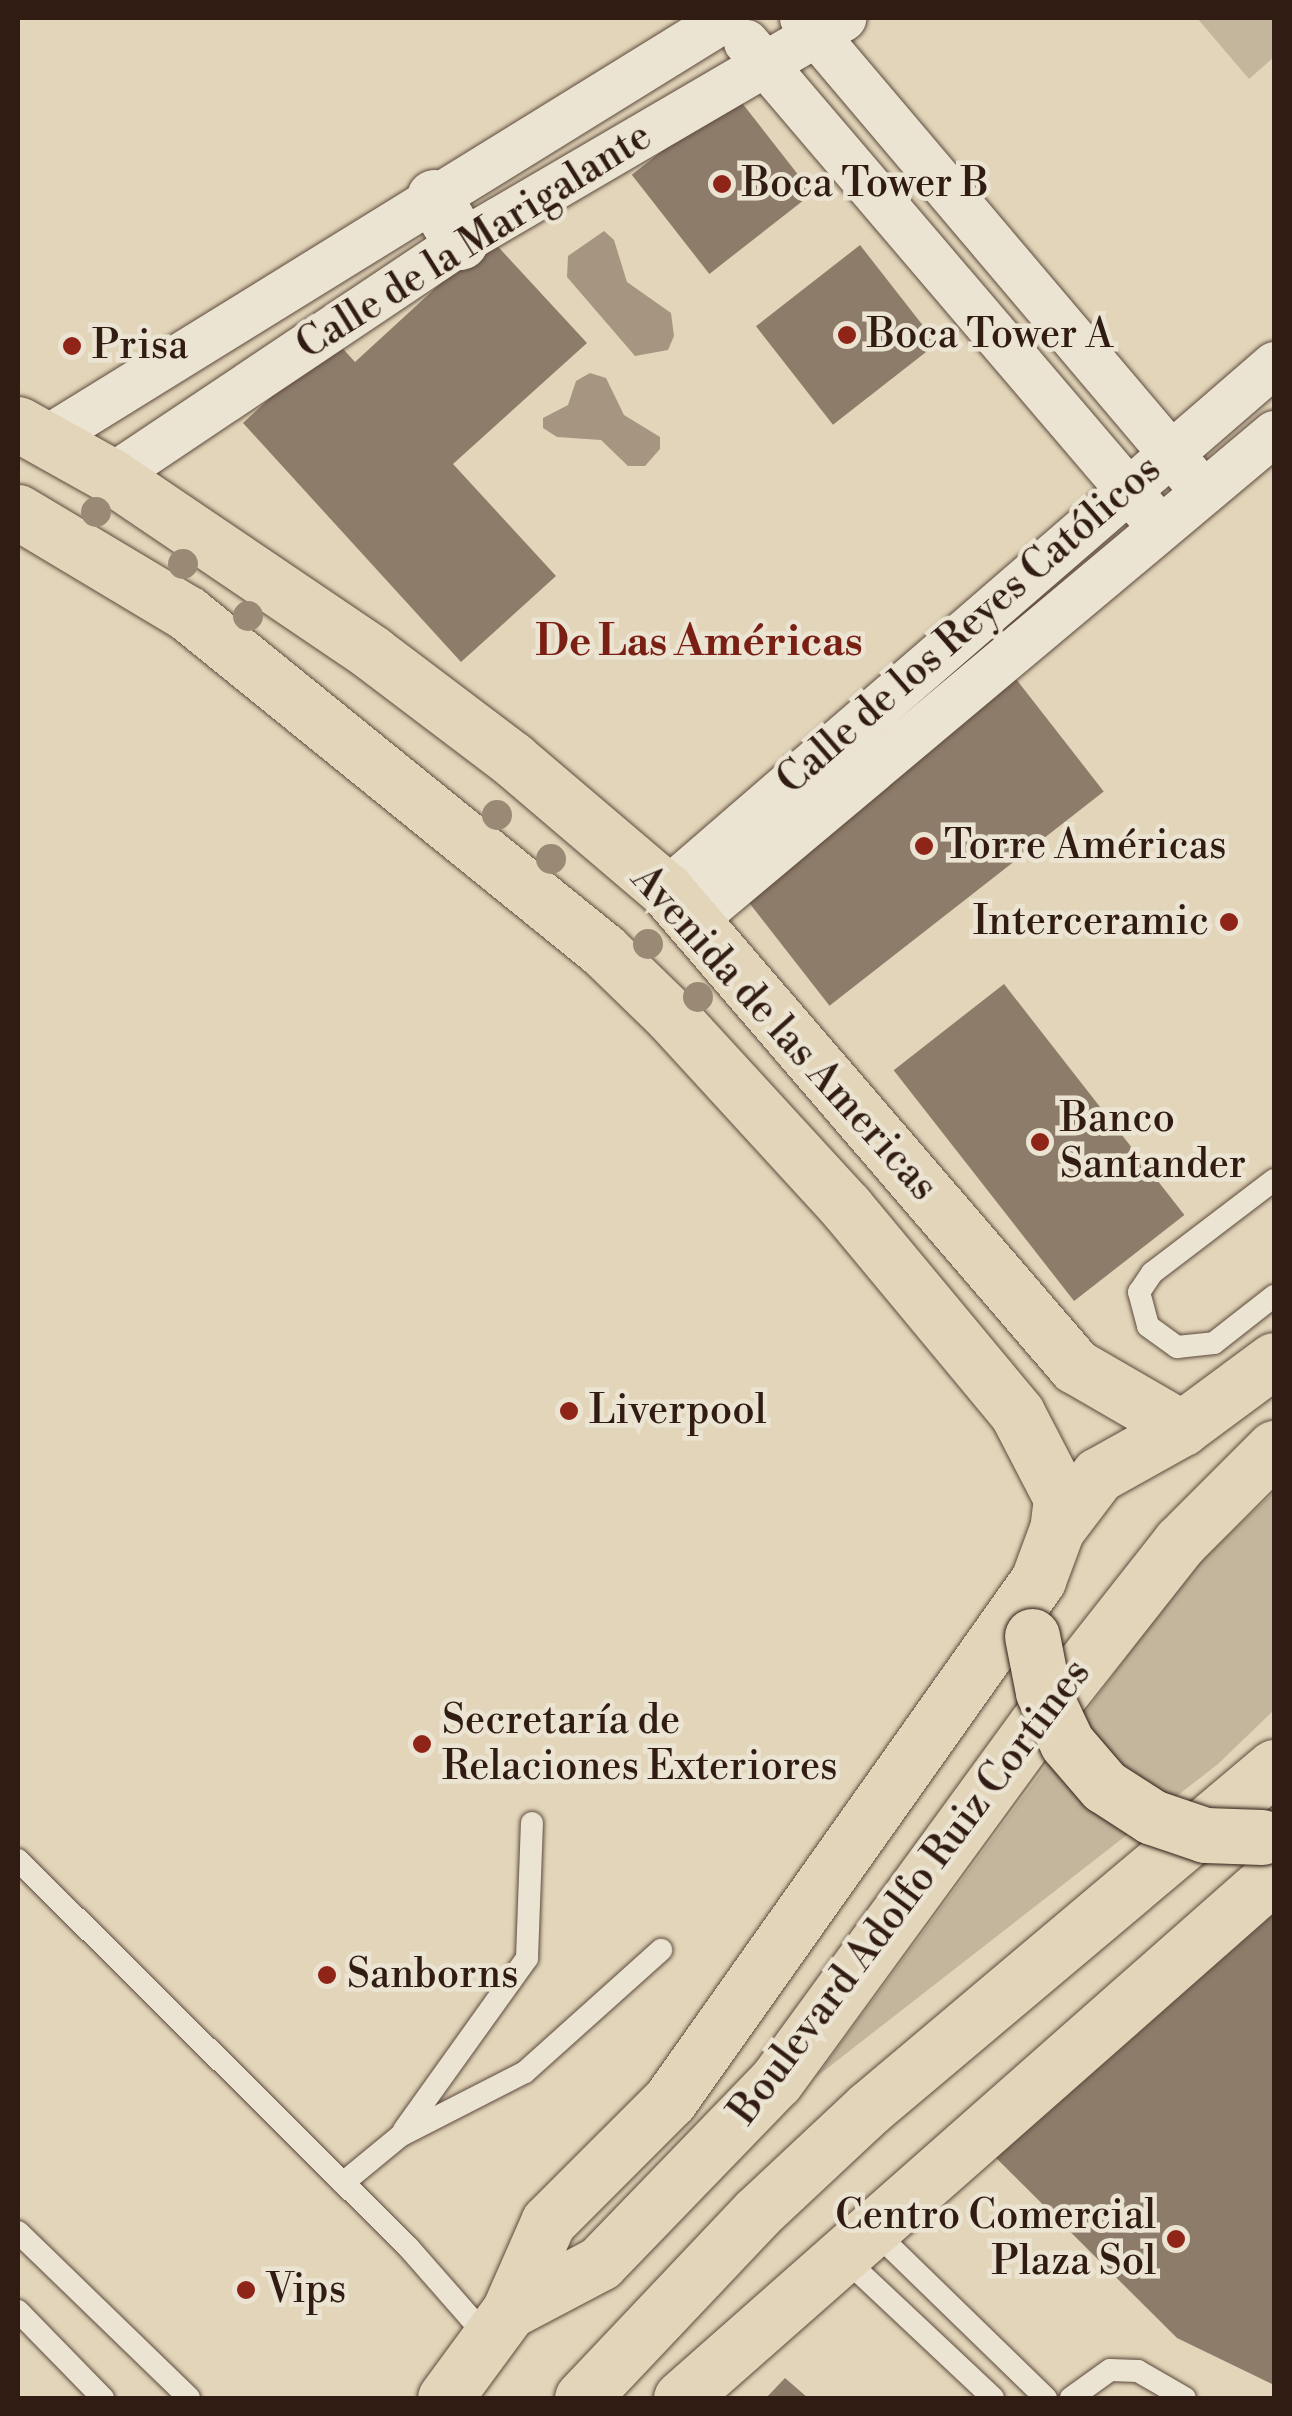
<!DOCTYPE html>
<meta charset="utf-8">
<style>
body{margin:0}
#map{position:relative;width:1292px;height:2416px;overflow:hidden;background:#e2d5b9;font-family:"Libre Bodoni",serif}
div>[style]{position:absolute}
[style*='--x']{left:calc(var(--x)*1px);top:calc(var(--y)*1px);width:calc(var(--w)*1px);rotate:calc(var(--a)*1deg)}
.green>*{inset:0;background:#c4b69d}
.water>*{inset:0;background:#a69681}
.building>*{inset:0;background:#8d7c6a;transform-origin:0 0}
.roads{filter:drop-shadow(0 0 2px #5d4a3d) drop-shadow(0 0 2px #5d4a3d)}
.service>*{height:22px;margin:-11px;padding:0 11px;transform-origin:11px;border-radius:11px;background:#ece4d2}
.minor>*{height:45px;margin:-22.5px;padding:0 22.5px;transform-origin:22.5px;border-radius:22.5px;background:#ece4d2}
.tertiary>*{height:55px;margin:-27.5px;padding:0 27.5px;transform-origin:27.5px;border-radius:27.5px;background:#ece4d2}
.primary>*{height:55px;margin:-27.5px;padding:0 27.5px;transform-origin:27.5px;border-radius:27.5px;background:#e2d5b9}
.bridges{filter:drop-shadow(0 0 2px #311c14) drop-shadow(0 0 2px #311c14)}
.primary-bridge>*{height:55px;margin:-27.5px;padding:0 27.5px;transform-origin:27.5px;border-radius:27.5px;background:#e2d5b9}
.trees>*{width:30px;height:30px;margin:-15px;border-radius:50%;background:#998975}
.dots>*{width:28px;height:28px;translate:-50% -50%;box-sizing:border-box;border:5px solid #ece4d2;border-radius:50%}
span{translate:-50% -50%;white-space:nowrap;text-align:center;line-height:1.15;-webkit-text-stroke:9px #ece4d2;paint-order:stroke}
.poi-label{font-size:40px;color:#311c14}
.left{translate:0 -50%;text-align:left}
.right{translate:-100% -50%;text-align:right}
.street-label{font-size:40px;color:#311c14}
.neighbourhood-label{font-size:42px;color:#7a1f14;font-weight:700}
.frame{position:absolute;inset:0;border:20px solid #311c14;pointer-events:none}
</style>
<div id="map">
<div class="green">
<div style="clip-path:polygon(1197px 18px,1274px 18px,1274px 57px,1249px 79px)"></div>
<div style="clip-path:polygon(1274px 1492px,1274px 1710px,1218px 1764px,816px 2077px,1190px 1571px)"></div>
</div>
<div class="water">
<div style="clip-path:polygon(604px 231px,614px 240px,627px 282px,671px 313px,674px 336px,668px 350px,635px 356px,567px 277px,568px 256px)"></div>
<div style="clip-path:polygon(590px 373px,606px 378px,624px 415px,660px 437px,660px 449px,645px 466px,628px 466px,601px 440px,557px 437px,543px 428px,543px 418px,568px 405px,576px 381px)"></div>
</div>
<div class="building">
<div style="left:735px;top:94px;width:126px;height:131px;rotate:52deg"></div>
<div style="clip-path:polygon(490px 238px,587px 343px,453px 464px,556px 576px,461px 662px,243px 423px,334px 339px,355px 362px)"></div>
<div style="left:860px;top:245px;width:125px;height:132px;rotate:52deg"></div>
<div style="left:1012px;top:674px;width:149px;height:348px;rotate:52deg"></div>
<div style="left:1004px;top:984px;width:293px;height:140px;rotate:52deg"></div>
<div style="clip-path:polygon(1274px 1903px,1274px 2385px,1177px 2338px,978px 2140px)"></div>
<div style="clip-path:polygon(785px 2378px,808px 2398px,766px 2398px)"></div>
</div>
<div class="roads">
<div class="service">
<div style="--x:1274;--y:1180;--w:153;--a:142.7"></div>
<div style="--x:1152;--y:1273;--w:23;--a:124"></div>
<div style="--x:1139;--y:1292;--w:35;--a:75"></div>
<div style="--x:1148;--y:1326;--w:36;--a:36"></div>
<div style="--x:1177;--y:1347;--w:37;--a:-6"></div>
<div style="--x:1214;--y:1343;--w:76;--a:-38.1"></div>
<div style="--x:18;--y:1860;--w:551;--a:44.78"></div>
<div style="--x:409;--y:2248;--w:120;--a:48.7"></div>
<div style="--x:404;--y:2130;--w:211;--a:-54.4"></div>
<div style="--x:527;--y:1958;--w:135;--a:-87.9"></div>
<div style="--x:343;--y:2183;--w:74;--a:-39.5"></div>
<div style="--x:400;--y:2136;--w:140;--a:-27.1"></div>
<div style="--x:525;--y:2072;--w:183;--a:-41.9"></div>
<div style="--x:871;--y:2228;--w:244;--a:44.2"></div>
<div style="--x:18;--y:2232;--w:238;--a:44.1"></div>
<div style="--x:842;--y:2256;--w:207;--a:43.2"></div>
<div style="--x:18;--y:2311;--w:122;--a:45.7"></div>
<div style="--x:1071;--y:2398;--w:48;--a:-35.7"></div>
<div style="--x:1110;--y:2370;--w:28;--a:2"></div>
<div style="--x:1138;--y:2371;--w:54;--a:29.9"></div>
</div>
<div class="minor">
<div style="--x:802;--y:18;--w:599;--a:49.74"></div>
<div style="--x:746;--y:42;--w:616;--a:49.54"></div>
<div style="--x:46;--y:438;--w:799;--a:-31.7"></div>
<div style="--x:111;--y:476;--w:420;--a:-33.8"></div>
<div style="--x:460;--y:242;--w:444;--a:-30.3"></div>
<div style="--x:666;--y:890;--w:804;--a:-40.86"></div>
<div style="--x:693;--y:920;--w:758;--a:-39.97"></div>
</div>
<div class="tertiary">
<div style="--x:434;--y:197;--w:52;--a:60"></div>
</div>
<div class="primary">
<div style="--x:18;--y:424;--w:107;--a:29.2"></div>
<div style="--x:111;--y:476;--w:315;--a:34.1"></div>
<div style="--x:372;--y:653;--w:176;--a:37.1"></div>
<div style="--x:512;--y:759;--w:202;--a:40.4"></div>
<div style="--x:666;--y:890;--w:628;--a:49.33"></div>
<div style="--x:1075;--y:1366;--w:124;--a:30.1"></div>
<div style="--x:18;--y:512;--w:197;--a:30.9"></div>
<div style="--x:187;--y:613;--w:535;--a:39.01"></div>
<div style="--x:603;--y:950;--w:95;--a:44.1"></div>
<div style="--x:671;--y:1016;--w:259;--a:47.5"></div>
<div style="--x:846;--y:1207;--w:268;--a:50.3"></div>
<div style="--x:1017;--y:1413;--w:96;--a:62.6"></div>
<div style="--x:1061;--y:1498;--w:31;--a:97"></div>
<div style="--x:509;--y:2311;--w:97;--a:-66.3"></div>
<div style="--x:548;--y:2222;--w:173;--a:-45"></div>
<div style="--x:670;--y:2100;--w:637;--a:-54.71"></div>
<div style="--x:1038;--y:1580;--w:54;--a:-69.6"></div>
<div style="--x:1057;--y:1529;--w:68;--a:-52.8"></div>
<div style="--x:1098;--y:1475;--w:96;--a:-29.2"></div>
<div style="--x:1182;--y:1428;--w:114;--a:-36.5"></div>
<div style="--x:445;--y:2398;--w:108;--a:-53.7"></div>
<div style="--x:509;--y:2311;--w:103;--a:-27.8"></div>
<div style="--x:600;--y:2263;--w:253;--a:-46"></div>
<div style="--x:776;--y:2081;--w:441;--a:-53.9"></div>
<div style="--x:1036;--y:1725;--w:233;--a:-51.8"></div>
<div style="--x:1180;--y:1542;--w:133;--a:-45"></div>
<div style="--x:582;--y:2398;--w:256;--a:-46.6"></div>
<div style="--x:758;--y:2212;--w:151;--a:-43.1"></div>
<div style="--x:868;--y:2109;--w:531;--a:-40.11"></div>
<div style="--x:681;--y:2398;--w:791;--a:-41.41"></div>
</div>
</div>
<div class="bridges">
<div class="primary-bridge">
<div style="--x:1032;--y:1636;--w:57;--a:78.9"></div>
<div style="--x:1043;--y:1692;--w:56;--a:64.8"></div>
<div style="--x:1067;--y:1743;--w:57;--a:49.3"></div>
<div style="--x:1104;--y:1786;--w:57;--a:32.9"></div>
<div style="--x:1152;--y:1817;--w:56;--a:18.8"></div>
<div style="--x:1205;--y:1835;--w:57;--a:2"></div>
</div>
</div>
<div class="trees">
<div style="left:96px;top:512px"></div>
<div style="left:183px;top:564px"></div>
<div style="left:248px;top:616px"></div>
<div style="left:497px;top:815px"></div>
<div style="left:551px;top:859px"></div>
<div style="left:648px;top:944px"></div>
<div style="left:698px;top:997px"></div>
</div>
<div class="dots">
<div style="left:722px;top:184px;background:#8f2418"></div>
<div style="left:847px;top:335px;background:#8f2418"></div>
<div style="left:72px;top:346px;background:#8f2418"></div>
<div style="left:924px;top:846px;background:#8f2418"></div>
<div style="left:1229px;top:922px;background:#8f2418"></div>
<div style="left:1040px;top:1142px;background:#8f2418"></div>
<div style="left:569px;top:1411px;background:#8f2418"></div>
<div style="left:422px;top:1744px;background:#8f2418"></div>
<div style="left:327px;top:1975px;background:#8f2418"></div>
<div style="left:1176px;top:2239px;background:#8f2418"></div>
<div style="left:246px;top:2290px;background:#8f2418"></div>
</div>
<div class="poi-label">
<span class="left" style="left:742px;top:184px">Boca Tower B</span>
<span class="left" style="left:867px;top:335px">Boca Tower A</span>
<span class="left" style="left:92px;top:346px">Prisa</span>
<span class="left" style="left:944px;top:846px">Torre Américas</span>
<span class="right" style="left:1209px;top:922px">Interceramic</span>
<span class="left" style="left:1060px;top:1142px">Banco<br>Santander</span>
<span class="left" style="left:589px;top:1411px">Liverpool</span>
<span class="left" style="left:442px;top:1744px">Secretaría de<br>Relaciones Exteriores</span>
<span class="left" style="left:347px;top:1975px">Sanborns</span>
<span class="right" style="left:1156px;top:2239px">Centro Comercial<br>Plaza Sol</span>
<span class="left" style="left:266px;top:2290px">Vips</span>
</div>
<div class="street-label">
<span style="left:474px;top:241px;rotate:-32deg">Calle de la Marigalante</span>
<span style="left:969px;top:625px;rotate:-41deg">Calle de los Reyes Católicos</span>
<span style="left:784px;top:1033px;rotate:48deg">Avenida de las Americas</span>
<span style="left:910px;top:1892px;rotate:-53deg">Boulevard Adolfo Ruiz Cortines</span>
</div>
<div class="neighbourhood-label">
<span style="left:699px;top:643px">De Las Américas</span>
</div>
<div class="frame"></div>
</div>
